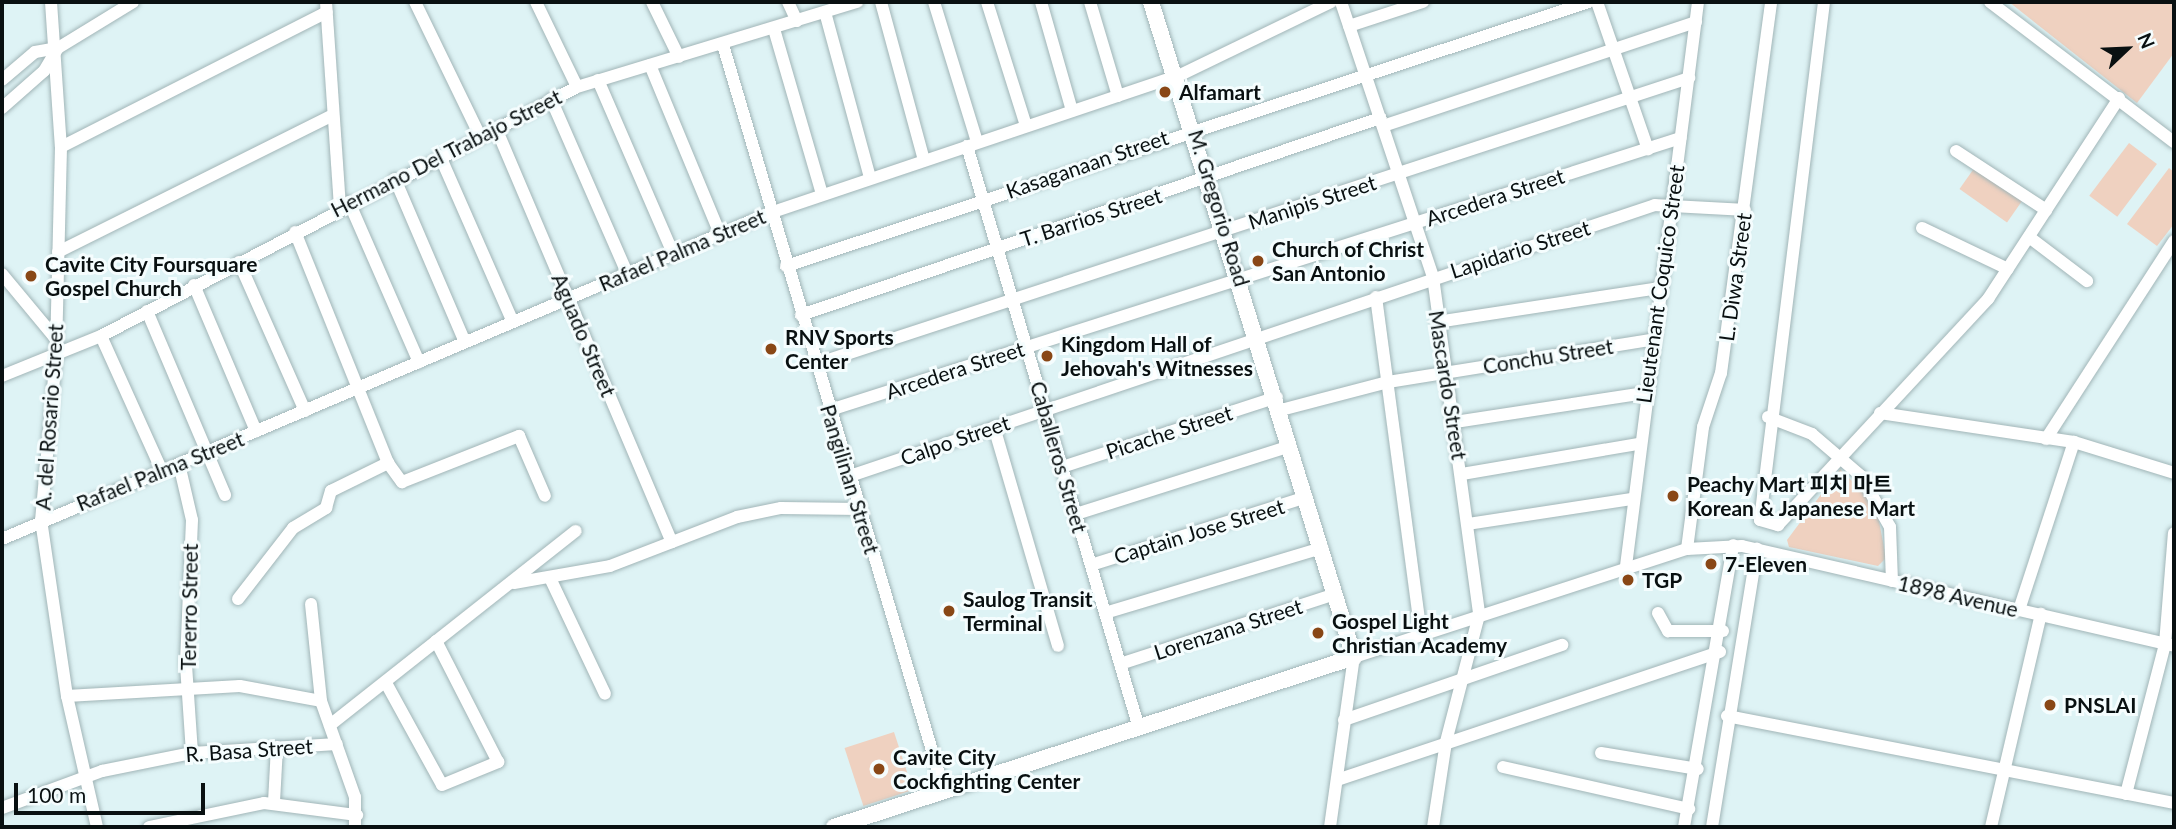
<!DOCTYPE html>
<meta charset="utf-8">
<style>
body{margin:0}
#map{position:relative;width:2176px;height:829px;overflow:hidden;background:#def3f5;font-family:Lato,"Noto Sans KR",sans-serif}
div>[style]{position:absolute}
[style*='--x']{left:calc(var(--x)*1px);top:calc(var(--y)*1px);width:calc(var(--w)*1px);rotate:calc(var(--a)*1deg)}
.green>*{inset:0;background:#efd1c0;transform-origin:0 0}
.roads{filter:drop-shadow(0 0 2px #a1b5b7) drop-shadow(0 0 2px #a1b5b7)}
.minor>*{height:12px;margin:-6px;padding:0 6px;transform-origin:6px;border-radius:6px;background:#fff}
.major>*{height:16px;margin:-8px;padding:0 8px;transform-origin:8px;border-radius:8px;background:#fff}
.dots>*{width:19px;height:19px;translate:-50% -50%;box-sizing:border-box;border:4px solid #f5fdfe;border-radius:50%}
span{translate:-50% -50%;white-space:nowrap;text-align:center;line-height:1.15;-webkit-text-stroke:6px #f5fdfe;paint-order:stroke}
.poi-label{font-size:21px;color:#091011;font-weight:700}
.left{translate:0 -50%;text-align:left}
.street-label{font-size:21px;color:#091011}
.frame{position:absolute;inset:0;border:4px solid #091011;pointer-events:none}
.north{position:absolute;left:2092px;top:14px;width:70px;height:70px;-webkit-text-stroke:5px #f5fdfe;paint-order:stroke;rotate:67deg;font-size:19px;font-weight:700;line-height:28px;text-align:center;color:#091011}
.north::after{content:'';display:block;margin:auto;width:24px;height:32px;background:#091011;clip-path:polygon(50% 0,100% 100%,50% 72%,0 100%)}
.scale{position:absolute;left:14px;top:783px;width:191px;height:32px;box-sizing:border-box;border:4px solid #091011;border-top:0;padding-left:9px;font-size:21px;line-height:24px;white-space:nowrap;color:#091011;-webkit-text-stroke:5px #f5fdfe;paint-order:stroke}
</style>
<div id="map">
<div class="green">
<div style="clip-path:polygon(2009px 2px,2174px 2px,2174px 53px,2137px 103px)"></div>
<div style="left:2129px;top:143px;width:35px;height:66px;rotate:37deg"></div>
<div style="left:1975px;top:167px;width:58px;height:27px;rotate:35deg"></div>
<div style="clip-path:polygon(2169px 168px,2174px 172px,2174px 224px,2157px 246px,2127px 224px)"></div>
<div style="clip-path:polygon(1840px 469px,1867px 496px,1879px 521px,1886px 558px,1878px 566px,1789px 547px,1787px 540px)"></div>
<div style="left:894px;top:732px;width:61px;height:52px;rotate:72deg"></div>
</div>
<div class="roads">
<div class="minor">
<div style="--x:51;--y:2;--w:145;--a:86.1"></div>
<div style="--x:61;--y:147;--w:209;--a:91.4"></div>
<div style="--x:56;--y:356;--w:165;--a:95.2"></div>
<div style="--x:41;--y:520;--w:178;--a:81.6"></div>
<div style="--x:67;--y:696;--w:134;--a:77.1"></div>
<div style="--x:326;--y:2;--w:204;--a:86.1"></div>
<div style="--x:415;--y:2;--w:149;--a:64.1"></div>
<div style="--x:536;--y:2;--w:94;--a:64.2"></div>
<div style="--x:652;--y:2;--w:61;--a:63.9"></div>
<div style="--x:788;--y:2;--w:21;--a:65"></div>
<div style="--x:881;--y:2;--w:164;--a:74.8"></div>
<div style="--x:934;--y:2;--w:146;--a:72.9"></div>
<div style="--x:987;--y:2;--w:130;--a:72.5"></div>
<div style="--x:1041;--y:2;--w:113;--a:74.1"></div>
<div style="--x:1090;--y:2;--w:98;--a:73.4"></div>
<div style="--x:1341;--y:2;--w:290;--a:71.5"></div>
<div style="--x:1433;--y:277;--w:341;--a:82.2"></div>
<div style="--x:1479;--y:615;--w:131;--a:104.6"></div>
<div style="--x:1446;--y:742;--w:86;--a:98.7"></div>
<div style="--x:1597;--y:2;--w:156;--a:70.9"></div>
<div style="--x:1824;--y:2;--w:522;--a:97.04"></div>
<div style="--x:1760;--y:520;--w:19;--a:16"></div>
<div style="--x:1778;--y:525;--w:309;--a:-47.1"></div>
<div style="--x:1988;--y:299;--w:240;--a:-56.9"></div>
<div style="--x:1990;--y:2;--w:231;--a:37.3"></div>
<div style="--x:825;--y:12;--w:172;--a:74.8"></div>
<div style="--x:1349;--y:26;--w:78;--a:-18"></div>
<div style="--x:774;--y:29;--w:172;--a:73.8"></div>
<div style="--x:723;--y:45;--w:778;--a:73.5"></div>
<div style="--x:650;--y:65;--w:183;--a:67.5"></div>
<div style="--x:2;--y:80;--w:43;--a:-40.3"></div>
<div style="--x:35;--y:52;--w:23;--a:-10"></div>
<div style="--x:58;--y:48;--w:88;--a:-31.5"></div>
<div style="--x:598;--y:80;--w:189;--a:66.6"></div>
<div style="--x:551;--y:99;--w:190;--a:66.4"></div>
<div style="--x:2;--y:108;--w:56;--a:-41.4"></div>
<div style="--x:44;--y:71;--w:27;--a:-59"></div>
<div style="--x:1383;--y:126;--w:330;--a:-18.4"></div>
<div style="--x:496;--y:128;--w:450;--a:67"></div>
<div style="--x:967;--y:146;--w:607;--a:73.54"></div>
<div style="--x:61;--y:147;--w:298;--a:-26.9"></div>
<div style="--x:1956;--y:151;--w:108;--a:33.2"></div>
<div style="--x:440;--y:156;--w:181;--a:66.3"></div>
<div style="--x:395;--y:179;--w:177;--a:66.8"></div>
<div style="--x:349;--y:202;--w:175;--a:66.4"></div>
<div style="--x:1922;--y:228;--w:95;--a:25.5"></div>
<div style="--x:2029;--y:237;--w:73;--a:37.2"></div>
<div style="--x:58;--y:252;--w:307;--a:-26.5"></div>
<div style="--x:239;--y:262;--w:163;--a:66.1"></div>
<div style="--x:786;--y:266;--w:845;--a:-18.2"></div>
<div style="--x:2;--y:274;--w:85;--a:50.3"></div>
<div style="--x:194;--y:285;--w:159;--a:67"></div>
<div style="--x:1376;--y:297;--w:340;--a:82.4"></div>
<div style="--x:147;--y:311;--w:200;--a:67"></div>
<div style="--x:801;--y:315;--w:612;--a:-18.79"></div>
<div style="--x:1437;--y:322;--w:224;--a:-8.7"></div>
<div style="--x:101;--y:336;--w:148;--a:65.7"></div>
<div style="--x:816;--y:364;--w:919;--a:-18.14"></div>
<div style="--x:2;--y:376;--w:107;--a:-22"></div>
<div style="--x:101;--y:336;--w:537;--a:-27.61"></div>
<div style="--x:577;--y:87;--w:293;--a:-16.9"></div>
<div style="--x:830;--y:410;--w:893;--a:-17.73"></div>
<div style="--x:1281;--y:410;--w:111;--a:-14.7"></div>
<div style="--x:1388;--y:382;--w:266;--a:-9.1"></div>
<div style="--x:1880;--y:413;--w:196;--a:8.5"></div>
<div style="--x:2074;--y:442;--w:105;--a:17.2"></div>
<div style="--x:1768;--y:417;--w:47;--a:21.1"></div>
<div style="--x:1812;--y:434;--w:65;--a:40.6"></div>
<div style="--x:1861;--y:476;--w:59;--a:60.4"></div>
<div style="--x:1890;--y:527;--w:54;--a:87.9"></div>
<div style="--x:1455;--y:422;--w:192;--a:-8.7"></div>
<div style="--x:994;--y:427;--w:228;--a:73.7"></div>
<div style="--x:2046;--y:439;--w:236;--a:-57.1"></div>
<div style="--x:388;--y:463;--w:24;--a:54"></div>
<div style="--x:402;--y:482;--w:126;--a:-21.5"></div>
<div style="--x:519;--y:436;--w:65;--a:66.6"></div>
<div style="--x:179;--y:464;--w:57;--a:76.9"></div>
<div style="--x:192;--y:520;--w:145;--a:92.4"></div>
<div style="--x:186;--y:665;--w:88;--a:86.1"></div>
<div style="--x:1062;--y:467;--w:226;--a:-18"></div>
<div style="--x:1462;--y:474;--w:179;--a:-9.7"></div>
<div style="--x:850;--y:476;--w:849;--a:-18.61"></div>
<div style="--x:1655;--y:205;--w:90;--a:3.2"></div>
<div style="--x:1076;--y:514;--w:225;--a:-17.6"></div>
<div style="--x:1468;--y:524;--w:166;--a:-8.7"></div>
<div style="--x:2;--y:539;--w:834;--a:-23"></div>
<div style="--x:770;--y:213;--w:430;--a:-18.6"></div>
<div style="--x:1178;--y:76;--w:170;--a:-25.8"></div>
<div style="--x:1687;--y:549;--w:123;--a:-82.5"></div>
<div style="--x:1703;--y:427;--w:57;--a:-71.6"></div>
<div style="--x:1721;--y:373;--w:374;--a:-82.3"></div>
<div style="--x:1091;--y:565;--w:226;--a:-17.5"></div>
<div style="--x:1626;--y:566;--w:569;--a:-82.72"></div>
<div style="--x:550;--y:578;--w:128;--a:64.6"></div>
<div style="--x:514;--y:583;--w:97;--a:-10"></div>
<div style="--x:610;--y:566;--w:136;--a:-21.1"></div>
<div style="--x:737;--y:517;--w:45;--a:-11.6"></div>
<div style="--x:781;--y:508;--w:79;--a:0.7"></div>
<div style="--x:238;--y:599;--w:90;--a:-52.2"></div>
<div style="--x:293;--y:528;--w:39;--a:-31"></div>
<div style="--x:326;--y:508;--w:18;--a:-74"></div>
<div style="--x:331;--y:491;--w:64;--a:-26.2"></div>
<div style="--x:388;--y:463;--w:249;--a:-111.9"></div>
<div style="--x:311;--y:604;--w:98;--a:84.1"></div>
<div style="--x:321;--y:701;--w:102;--a:70.5"></div>
<div style="--x:355;--y:797;--w:30;--a:90"></div>
<div style="--x:2019;--y:610;--w:177;--a:-71.9"></div>
<div style="--x:1105;--y:613;--w:227;--a:-16.7"></div>
<div style="--x:1658;--y:613;--w:21;--a:61"></div>
<div style="--x:1668;--y:631;--w:55;--a:0"></div>
<div style="--x:1120;--y:664;--w:226;--a:-18"></div>
<div style="--x:386;--y:683;--w:116;--a:61.2"></div>
<div style="--x:442;--y:785;--w:61;--a:-22.3"></div>
<div style="--x:498;--y:762;--w:136;--a:-117.1"></div>
<div style="--x:67;--y:696;--w:173;--a:-3.3"></div>
<div style="--x:240;--y:686;--w:82;--a:10.5"></div>
<div style="--x:1727;--y:716;--w:455;--a:11"></div>
<div style="--x:1344;--y:720;--w:231;--a:-19"></div>
<div style="--x:330;--y:725;--w:313;--a:-38.3"></div>
<div style="--x:1601;--y:753;--w:98;--a:9.4"></div>
<div style="--x:1503;--y:767;--w:191;--a:12.7"></div>
<div style="--x:1337;--y:780;--w:404;--a:-18.5"></div>
<div style="--x:2126;--y:794;--w:155;--a:-75.4"></div>
<div style="--x:2165;--y:644;--w:111;--a:-85.4"></div>
<div style="--x:274;--y:802;--w:55;--a:-86.9"></div>
<div style="--x:2;--y:808;--w:107;--a:-20.3"></div>
<div style="--x:102;--y:771;--w:92;--a:-11.3"></div>
<div style="--x:192;--y:753;--w:145;--a:-3.6"></div>
<div style="--x:149;--y:827;--w:117;--a:-11.8"></div>
<div style="--x:264;--y:803;--w:94;--a:7.4"></div>
<div style="--x:1330;--y:827;--w:172;--a:-82"></div>
<div style="--x:1354;--y:657;--w:350;--a:-18"></div>
<div style="--x:1687;--y:549;--w:55;--a:-3.1"></div>
<div style="--x:1742;--y:546;--w:443;--a:13"></div>
<div style="--x:1684;--y:827;--w:286;--a:-80.1"></div>
<div style="--x:1712;--y:827;--w:282;--a:-80.8"></div>
<div style="--x:1991;--y:827;--w:219;--a:-76.8"></div>
</div>
<div class="major">
<div style="--x:834;--y:827;--w:547;--a:-18.1"></div>
<div style="--x:1354;--y:657;--w:686;--a:-107.22"></div>
</div>
</div>
<div class="dots">
<div style="left:1165px;top:92px;background:#894716"></div>
<div style="left:1258px;top:261px;background:#894716"></div>
<div style="left:31px;top:276px;background:#894716"></div>
<div style="left:771px;top:349px;background:#894716"></div>
<div style="left:1047px;top:356px;background:#894716"></div>
<div style="left:1673px;top:496px;background:#894716"></div>
<div style="left:1711px;top:564px;background:#894716"></div>
<div style="left:1628px;top:580px;background:#894716"></div>
<div style="left:949px;top:611px;background:#894716"></div>
<div style="left:1318px;top:633px;background:#894716"></div>
<div style="left:2050px;top:705px;background:#894716"></div>
<div style="left:879px;top:769px;background:#894716"></div>
</div>
<div class="poi-label">
<span class="left" style="left:1179px;top:92px">Alfamart</span>
<span class="left" style="left:1272px;top:261px">Church of Christ<br>San Antonio</span>
<span class="left" style="left:45px;top:276px">Cavite City Foursquare<br>Gospel Church</span>
<span class="left" style="left:785px;top:349px">RNV Sports<br>Center</span>
<span class="left" style="left:1061px;top:356px">Kingdom Hall of<br>Jehovah's Witnesses</span>
<span class="left" style="left:1687px;top:496px">Peachy Mart 피치 마트<br>Korean &amp; Japanese Mart</span>
<span class="left" style="left:1725px;top:564px">7-Eleven</span>
<span class="left" style="left:1642px;top:580px">TGP</span>
<span class="left" style="left:963px;top:611px">Saulog Transit<br>Terminal</span>
<span class="left" style="left:1332px;top:633px">Gospel Light<br>Christian Academy</span>
<span class="left" style="left:2064px;top:705px">PNSLAI</span>
<span class="left" style="left:893px;top:769px">Cavite City<br>Cockfighting Center</span>
</div>
<div class="street-label">
<span style="left:446px;top:153px;rotate:-27deg">Hermano Del Trabajo Street</span>
<span style="left:1087px;top:164px;rotate:-19deg">Kasaganaan Street</span>
<span style="left:1495px;top:197px;rotate:-18deg">Arcedera Street</span>
<span style="left:1312px;top:202px;rotate:-18deg">Manipis Street</span>
<span style="left:1219px;top:208px;rotate:73deg">M. Gregorio Road</span>
<span style="left:1091px;top:217px;rotate:-18deg">T. Barrios Street</span>
<span style="left:1520px;top:249px;rotate:-18deg">Lapidario Street</span>
<span style="left:682px;top:250px;rotate:-23deg">Rafael Palma Street</span>
<span style="left:1735px;top:277px;rotate:-82deg">L. Diwa Street</span>
<span style="left:1660px;top:284px;rotate:-82deg">Lieutenant Coquico Street</span>
<span style="left:584px;top:335px;rotate:67deg">Aguado Street</span>
<span style="left:1548px;top:356px;rotate:-9deg">Conchu Street</span>
<span style="left:955px;top:370px;rotate:-18deg">Arcedera Street</span>
<span style="left:1448px;top:385px;rotate:81deg">Mascardo Street</span>
<span style="left:49px;top:417px;rotate:-86deg">A. del Rosario Street</span>
<span style="left:1169px;top:432px;rotate:-18deg">Picache Street</span>
<span style="left:955px;top:440px;rotate:-19deg">Calpo Street</span>
<span style="left:1059px;top:457px;rotate:74deg">Caballeros Street</span>
<span style="left:160px;top:471px;rotate:-22deg">Rafael Palma Street</span>
<span style="left:850px;top:479px;rotate:73deg">Pangilinan Street</span>
<span style="left:1199px;top:531px;rotate:-17deg">Captain Jose Street</span>
<span style="left:1958px;top:596px;rotate:13deg">1898 Avenue</span>
<span style="left:189px;top:607px;rotate:-89deg">Tererro Street</span>
<span style="left:1228px;top:629px;rotate:-18deg">Lorenzana Street</span>
<span style="left:249px;top:750px;rotate:-4deg">R. Basa Street</span>
</div>
<div class="frame"></div>
<div class="north">N</div>
<div class="scale">100 m</div>
</div>
